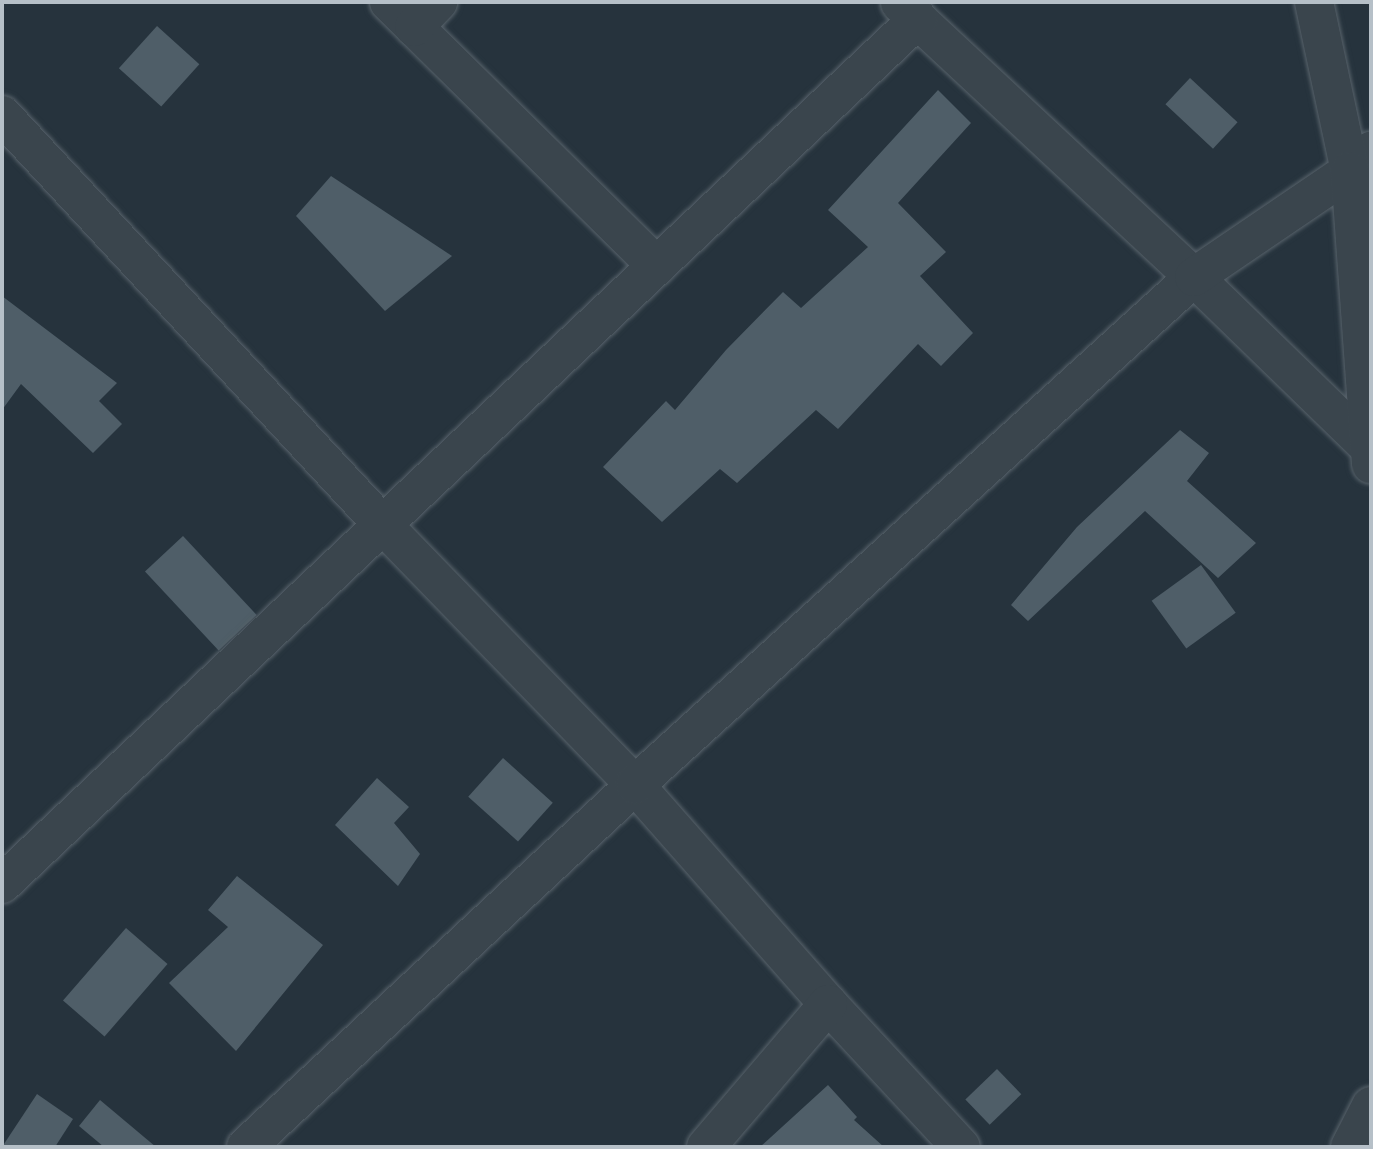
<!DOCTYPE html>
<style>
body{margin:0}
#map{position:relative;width:1373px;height:1149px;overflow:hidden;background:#26333d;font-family:"PT Sans Narrow",sans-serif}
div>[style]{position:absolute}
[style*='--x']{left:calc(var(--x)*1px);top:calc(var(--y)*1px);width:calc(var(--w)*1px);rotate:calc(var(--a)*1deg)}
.building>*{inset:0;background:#4f5e68;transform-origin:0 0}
.roads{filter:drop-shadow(0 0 2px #58636b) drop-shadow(0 0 2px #58636b)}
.minor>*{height:38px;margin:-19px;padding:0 19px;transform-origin:19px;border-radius:19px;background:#3a454d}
.tertiary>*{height:38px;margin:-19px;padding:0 19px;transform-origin:19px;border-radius:19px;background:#3a454d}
span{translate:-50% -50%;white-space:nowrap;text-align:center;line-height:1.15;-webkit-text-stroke:7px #1f2a32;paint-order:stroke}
.frame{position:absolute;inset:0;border:4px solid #b6c0c8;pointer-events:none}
</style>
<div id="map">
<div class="building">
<div style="left:157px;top:26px;width:57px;height:57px;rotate:42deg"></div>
<div style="left:1190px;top:78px;width:65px;height:36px;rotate:43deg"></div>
<div style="clip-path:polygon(938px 90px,971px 123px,898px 203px,946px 252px,920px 276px,973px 333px,941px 366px,918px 344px,838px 429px,816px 410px,737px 483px,720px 469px,662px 522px,603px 467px,666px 401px,675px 410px,726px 350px,783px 292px,801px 308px,868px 247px,828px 210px)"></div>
<div style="clip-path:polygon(331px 176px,452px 256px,385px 311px,296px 216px)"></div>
<div style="clip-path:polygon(2px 296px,117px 383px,99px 401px,122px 424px,93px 453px,21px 384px,2px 410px)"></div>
<div style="clip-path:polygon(1180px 430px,1209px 453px,1187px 481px,1256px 543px,1218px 578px,1145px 511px,1028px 621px,1011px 605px,1077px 527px)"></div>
<div style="left:183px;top:536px;width:108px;height:52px;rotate:47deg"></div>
<div style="left:1201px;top:565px;width:59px;height:61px;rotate:54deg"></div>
<div style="left:503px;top:758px;width:67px;height:52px;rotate:42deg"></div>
<div style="clip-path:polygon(377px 778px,409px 807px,394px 823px,420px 854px,398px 886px,335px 825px)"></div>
<div style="clip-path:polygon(237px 876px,323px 945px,236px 1051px,169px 983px,228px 927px,208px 910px)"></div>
<div style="left:126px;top:928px;width:55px;height:96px;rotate:41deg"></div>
<div style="left:997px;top:1069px;width:35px;height:44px;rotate:46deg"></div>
<div style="clip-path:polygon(828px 1085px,857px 1117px,854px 1120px,884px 1147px,760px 1147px)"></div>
<div style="clip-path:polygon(37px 1094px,73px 1119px,55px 1147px,2px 1147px)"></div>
<div style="clip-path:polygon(100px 1100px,156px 1147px,104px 1147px,79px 1126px)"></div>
</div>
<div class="roads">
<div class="minor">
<div style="--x:389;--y:2;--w:376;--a:44.6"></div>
<div style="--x:900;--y:3;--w:402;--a:43"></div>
<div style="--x:1194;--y:277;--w:247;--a:44.2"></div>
<div style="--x:414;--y:27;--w:35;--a:-46"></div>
<div style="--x:2;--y:115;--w:560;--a:47.1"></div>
<div style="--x:383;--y:525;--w:362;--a:45.9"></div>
<div style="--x:635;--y:785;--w:292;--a:48.6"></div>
<div style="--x:828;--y:1004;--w:195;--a:47.1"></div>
<div style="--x:2;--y:884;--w:1260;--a:-43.36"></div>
<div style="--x:246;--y:1147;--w:531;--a:-42.94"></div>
<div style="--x:635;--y:785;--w:755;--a:-42.26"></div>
<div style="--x:1194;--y:277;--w:189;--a:-34.2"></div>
<div style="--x:1350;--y:171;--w:29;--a:-44"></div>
<div style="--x:706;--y:1147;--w:188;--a:-49.5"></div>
</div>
<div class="tertiary">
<div style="--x:1314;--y:2;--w:173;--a:78"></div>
<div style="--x:1350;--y:171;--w:294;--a:85.9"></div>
<div style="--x:1350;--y:1147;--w:46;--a:-62.9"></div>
</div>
</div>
<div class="frame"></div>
</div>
